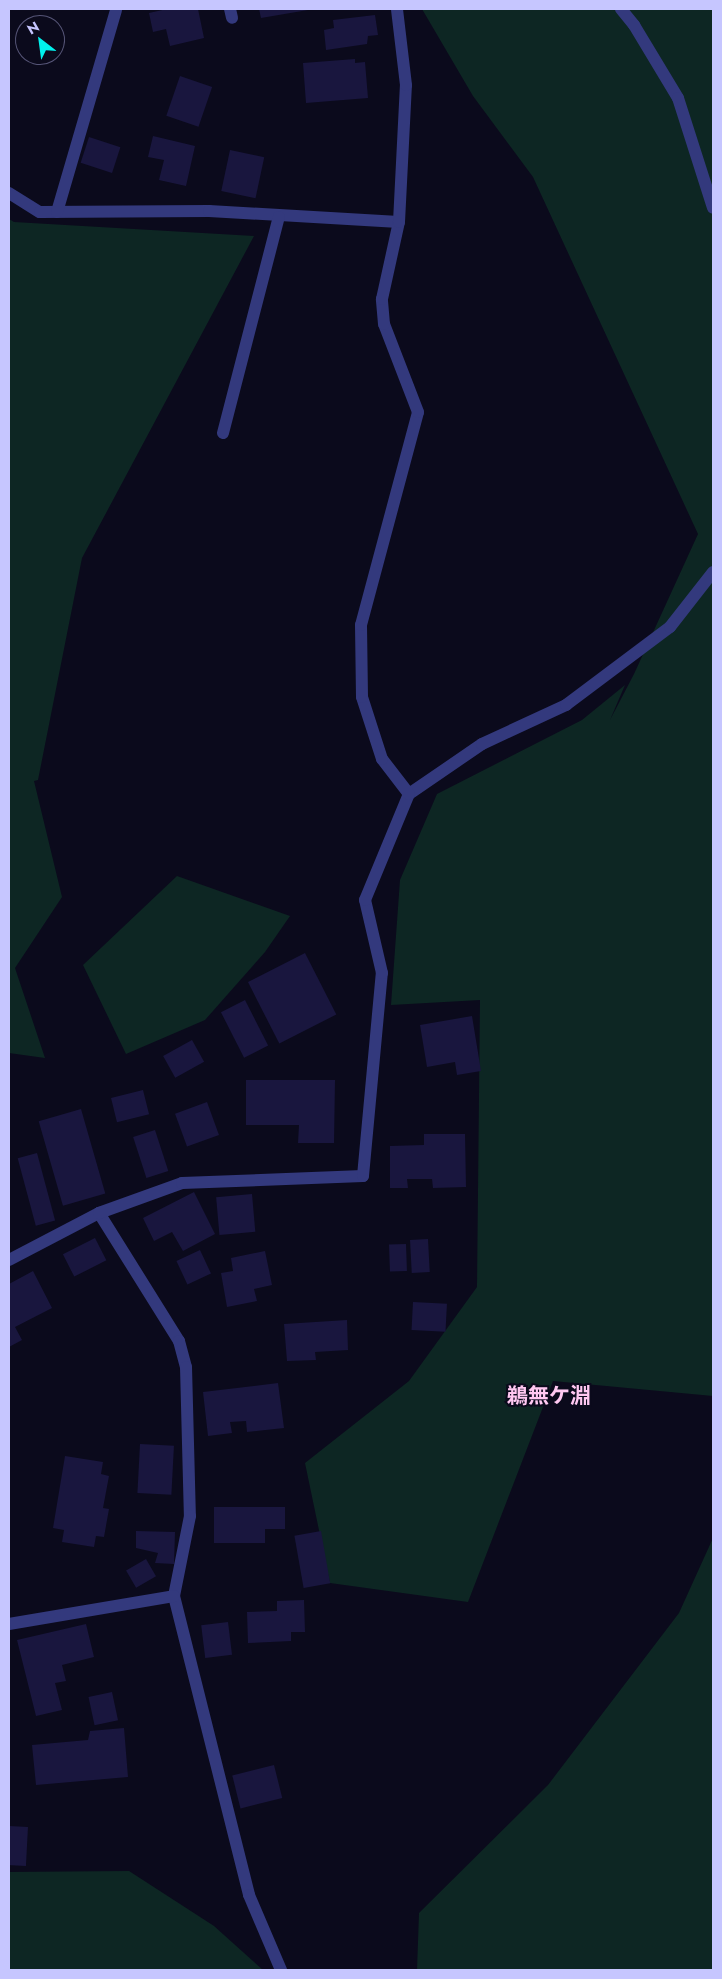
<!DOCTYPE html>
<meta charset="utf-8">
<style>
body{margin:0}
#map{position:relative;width:722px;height:1979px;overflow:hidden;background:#0b0a1c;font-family:Jost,"Noto Sans JP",sans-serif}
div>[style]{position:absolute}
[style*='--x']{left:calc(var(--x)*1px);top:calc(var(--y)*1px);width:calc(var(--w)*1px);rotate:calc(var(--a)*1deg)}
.green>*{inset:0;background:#0d2623}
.building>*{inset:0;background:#19163e;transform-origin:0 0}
.minor>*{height:12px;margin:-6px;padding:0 6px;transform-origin:6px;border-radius:6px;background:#33397d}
span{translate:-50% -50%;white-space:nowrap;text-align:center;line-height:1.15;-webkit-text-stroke:4px #0b0a1c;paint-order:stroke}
.quarter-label{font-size:21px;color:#ffc8f1;font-weight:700}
.frame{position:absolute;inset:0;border:10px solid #c6c6ff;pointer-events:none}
.north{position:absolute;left:15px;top:15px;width:50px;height:50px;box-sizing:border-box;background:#0b0a1c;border:1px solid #565577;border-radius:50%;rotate:330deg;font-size:14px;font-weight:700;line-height:20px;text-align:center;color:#c6c6ff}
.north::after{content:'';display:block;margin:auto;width:18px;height:22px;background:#00f1ed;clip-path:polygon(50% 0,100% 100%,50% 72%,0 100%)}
</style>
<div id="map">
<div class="green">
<div style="clip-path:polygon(422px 9px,713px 9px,713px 1396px,553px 1381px,468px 1602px,330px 1583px,305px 1463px,409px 1381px,477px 1287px,480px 1000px,391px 1005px,400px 880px,437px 794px,582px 720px,625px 685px,610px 720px,634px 674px,698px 534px,533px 177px,473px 96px)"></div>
<div style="clip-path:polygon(9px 219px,14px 222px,254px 236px,82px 558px,38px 780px,34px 781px,62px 897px,15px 968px,45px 1058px,9px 1053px)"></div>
<div style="clip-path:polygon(177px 876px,290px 916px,265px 952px,205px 1020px,126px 1054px,83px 965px)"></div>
<div style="clip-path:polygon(713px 1538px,713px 1970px,417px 1970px,419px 1913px,548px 1785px,679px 1613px)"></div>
<div style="clip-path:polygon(129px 1871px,214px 1926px,263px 1970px,9px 1970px,9px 1872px)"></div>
</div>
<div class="building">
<div style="clip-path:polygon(167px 9px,198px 9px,204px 38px,170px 46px,166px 29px,153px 32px,149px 13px)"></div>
<div style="clip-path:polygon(259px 9px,308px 9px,308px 10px,261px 18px)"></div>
<div style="clip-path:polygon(375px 15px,378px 35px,368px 36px,367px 44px,326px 50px,324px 30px,334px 28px,333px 20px)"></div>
<div style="clip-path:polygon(355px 59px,355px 63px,365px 62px,368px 98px,306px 103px,303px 63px)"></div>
<div style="left:180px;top:76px;width:34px;height:42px;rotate:19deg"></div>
<div style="clip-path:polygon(153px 136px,195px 146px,186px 186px,159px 180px,164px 160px,148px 157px)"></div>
<div style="left:89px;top:137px;width:33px;height:27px;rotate:18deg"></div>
<div style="left:230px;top:150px;width:35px;height:42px;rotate:12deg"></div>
<div style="left:305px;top:953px;width:69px;height:64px;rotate:63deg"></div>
<div style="left:245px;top:1000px;width:51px;height:27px;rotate:63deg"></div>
<div style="clip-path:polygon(472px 1016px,481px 1071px,457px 1075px,455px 1062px,427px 1067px,420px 1025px)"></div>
<div style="left:192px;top:1040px;width:25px;height:33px;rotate:61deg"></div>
<div style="clip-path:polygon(246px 1080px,335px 1080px,334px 1143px,298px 1143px,299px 1125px,246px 1125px)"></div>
<div style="left:143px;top:1090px;width:25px;height:33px;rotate:76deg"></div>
<div style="left:207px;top:1102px;width:35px;height:34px;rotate:70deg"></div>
<div style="left:81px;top:1109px;width:88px;height:44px;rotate:74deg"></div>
<div style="left:155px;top:1130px;width:43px;height:23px;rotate:72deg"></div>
<div style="clip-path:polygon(424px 1134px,465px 1134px,466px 1187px,433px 1188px,432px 1179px,407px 1179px,408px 1188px,390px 1188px,390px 1146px,424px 1145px)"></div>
<div style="left:37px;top:1153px;width:70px;height:20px;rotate:75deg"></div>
<div style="clip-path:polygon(194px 1192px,215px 1234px,183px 1251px,172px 1232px,154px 1241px,143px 1218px)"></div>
<div style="left:252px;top:1194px;width:38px;height:36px;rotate:85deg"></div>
<div style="left:95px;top:1238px;width:25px;height:36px;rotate:63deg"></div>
<div style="left:428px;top:1239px;width:33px;height:18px;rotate:87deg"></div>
<div style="left:406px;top:1244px;width:27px;height:17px;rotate:88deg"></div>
<div style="left:200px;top:1250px;width:26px;height:26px;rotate:65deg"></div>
<div style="clip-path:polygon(265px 1251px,272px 1285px,254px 1289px,257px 1301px,227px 1307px,221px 1273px,233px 1271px,231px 1258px)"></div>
<div style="clip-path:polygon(33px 1271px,52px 1308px,15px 1327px,22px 1340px,9px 1347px,9px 1284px)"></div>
<div style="left:413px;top:1302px;width:34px;height:28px;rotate:3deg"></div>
<div style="clip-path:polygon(347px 1320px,348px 1350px,315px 1352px,316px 1360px,287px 1361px,284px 1324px)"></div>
<div style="clip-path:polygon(278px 1383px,284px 1428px,247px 1432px,246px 1421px,230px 1422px,232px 1433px,208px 1436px,203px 1392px)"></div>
<div style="left:140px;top:1444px;width:34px;height:49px;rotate:3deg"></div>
<div style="clip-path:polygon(65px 1456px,103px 1462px,101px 1474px,109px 1476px,103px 1508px,109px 1509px,104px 1537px,96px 1536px,94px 1547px,62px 1542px,64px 1530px,53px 1528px)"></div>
<div style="clip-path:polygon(214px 1507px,285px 1507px,285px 1529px,265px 1529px,265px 1543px,214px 1543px)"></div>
<div style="clip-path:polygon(136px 1531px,175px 1532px,174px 1564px,155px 1563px,158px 1553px,136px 1548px)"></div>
<div style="left:321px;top:1531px;width:53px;height:27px;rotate:80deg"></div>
<div style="left:146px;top:1559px;width:20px;height:23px;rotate:60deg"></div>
<div style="clip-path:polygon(304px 1600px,305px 1632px,291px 1632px,291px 1641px,248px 1643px,247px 1612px,277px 1611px,277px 1601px)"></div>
<div style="left:228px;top:1622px;width:33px;height:27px;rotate:83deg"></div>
<div style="clip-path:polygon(86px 1624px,94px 1657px,62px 1665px,66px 1681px,55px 1683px,62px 1710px,36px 1716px,17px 1640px)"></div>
<div style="left:112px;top:1692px;width:29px;height:24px;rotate:78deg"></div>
<div style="clip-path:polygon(124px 1728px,128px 1777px,36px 1785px,32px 1745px,88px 1740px,90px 1731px)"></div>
<div style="left:274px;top:1765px;width:34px;height:43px;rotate:76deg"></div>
<div style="left:9px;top:1826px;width:19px;height:39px;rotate:3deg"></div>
</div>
<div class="minor">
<div style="--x:230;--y:9;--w:9;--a:77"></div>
<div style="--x:621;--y:9;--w:21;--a:51"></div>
<div style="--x:634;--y:25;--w:85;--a:58.9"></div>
<div style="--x:678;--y:98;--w:115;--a:72.3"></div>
<div style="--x:9;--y:193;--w:36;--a:32"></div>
<div style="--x:40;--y:212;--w:169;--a:-0.3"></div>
<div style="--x:209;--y:211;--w:190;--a:3.3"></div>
<div style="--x:57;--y:212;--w:210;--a:-73.7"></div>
<div style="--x:223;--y:433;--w:223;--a:-75.5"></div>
<div style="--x:409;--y:794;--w:88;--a:-34.4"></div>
<div style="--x:482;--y:744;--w:93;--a:-24.9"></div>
<div style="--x:566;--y:705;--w:130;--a:-36.9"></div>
<div style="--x:670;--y:627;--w:70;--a:-52"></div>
<div style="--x:99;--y:1213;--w:151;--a:58"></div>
<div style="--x:179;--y:1341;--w:27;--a:75"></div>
<div style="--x:186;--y:1367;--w:149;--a:88.5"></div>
<div style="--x:190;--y:1516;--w:82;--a:101.3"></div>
<div style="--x:174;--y:1596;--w:308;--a:75.9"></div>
<div style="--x:249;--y:1895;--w:82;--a:66.9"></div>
<div style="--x:9;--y:1260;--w:102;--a:-27.6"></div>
<div style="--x:99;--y:1213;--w:88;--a:-19.9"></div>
<div style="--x:182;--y:1183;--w:181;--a:-2.2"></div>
<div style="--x:363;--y:1176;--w:204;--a:-84.7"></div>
<div style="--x:382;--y:973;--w:75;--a:-103.1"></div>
<div style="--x:365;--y:900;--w:115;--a:-67.5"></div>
<div style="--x:409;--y:794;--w:44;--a:-127.6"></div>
<div style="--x:382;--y:759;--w:65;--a:-107.9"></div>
<div style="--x:362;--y:697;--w:72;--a:-90.8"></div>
<div style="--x:361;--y:625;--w:220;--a:-75"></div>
<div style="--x:418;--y:412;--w:94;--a:-111.1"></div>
<div style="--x:384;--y:324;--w:25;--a:-95"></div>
<div style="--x:382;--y:299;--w:79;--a:-77.6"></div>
<div style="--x:399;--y:222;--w:137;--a:-87.1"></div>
<div style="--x:406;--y:85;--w:77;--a:-96.8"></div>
<div style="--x:9;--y:1624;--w:167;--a:-9.6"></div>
</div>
<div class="quarter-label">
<span style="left:549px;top:1396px">鵜無ケ淵</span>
</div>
<div class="frame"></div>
<div class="north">N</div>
</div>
